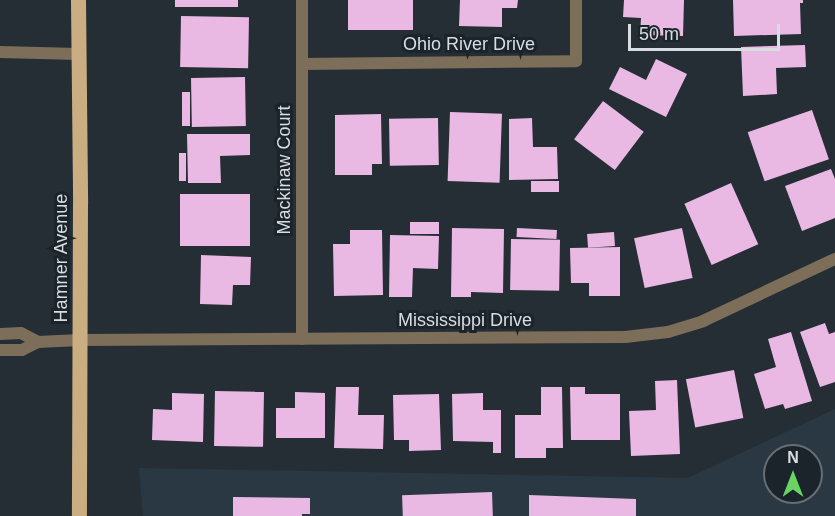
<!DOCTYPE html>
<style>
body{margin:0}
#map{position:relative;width:835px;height:516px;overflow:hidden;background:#262e35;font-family:Arial,sans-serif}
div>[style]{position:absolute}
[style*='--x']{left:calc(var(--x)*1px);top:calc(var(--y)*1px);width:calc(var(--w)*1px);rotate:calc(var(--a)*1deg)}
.built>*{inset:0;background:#2a3843}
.building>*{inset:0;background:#e9b9e4;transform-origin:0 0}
.service>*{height:12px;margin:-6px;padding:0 6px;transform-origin:6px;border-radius:6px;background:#7c6e59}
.minor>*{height:12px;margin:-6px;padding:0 6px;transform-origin:6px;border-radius:6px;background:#7c6e59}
.primary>*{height:15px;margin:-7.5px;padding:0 7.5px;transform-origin:7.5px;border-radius:7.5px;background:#caae82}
span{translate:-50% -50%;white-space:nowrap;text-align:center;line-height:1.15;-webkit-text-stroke:6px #1c242b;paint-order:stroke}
.street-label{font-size:18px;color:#d7dde1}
.north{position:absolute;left:763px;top:444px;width:60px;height:60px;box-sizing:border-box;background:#1c242b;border:2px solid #676e74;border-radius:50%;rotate:0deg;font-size:16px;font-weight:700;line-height:24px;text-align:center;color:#d7dde1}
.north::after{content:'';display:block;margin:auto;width:21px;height:27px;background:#69d464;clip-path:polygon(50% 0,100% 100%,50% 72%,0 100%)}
.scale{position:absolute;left:628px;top:24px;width:152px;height:27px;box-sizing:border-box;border:3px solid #d7dde1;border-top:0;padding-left:8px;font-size:18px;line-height:21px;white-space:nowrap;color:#d7dde1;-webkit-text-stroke:4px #1c242b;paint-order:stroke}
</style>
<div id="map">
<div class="built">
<div style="clip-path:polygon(evenodd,835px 409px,835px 516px,143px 516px,139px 468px,688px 478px,835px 409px,775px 456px,811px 456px,811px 492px,775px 492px,775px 456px)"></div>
</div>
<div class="building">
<div style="left:175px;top:0;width:63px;height:7px"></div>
<div style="left:348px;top:0;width:65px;height:30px"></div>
<div style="clip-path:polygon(460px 0,518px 0,517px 8px,502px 8px,502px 27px,459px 26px)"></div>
<div style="clip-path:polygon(624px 0,684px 0,683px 36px,640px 35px,641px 18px,623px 17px)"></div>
<div style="clip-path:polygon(733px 0,803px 0,803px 3px,800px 3px,801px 34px,734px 36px)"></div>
<div style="left:181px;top:16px;width:68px;height:51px;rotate:1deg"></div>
<div style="clip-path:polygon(805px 45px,806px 67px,776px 68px,777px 94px,743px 96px,741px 47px)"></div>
<div style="clip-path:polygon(656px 59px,687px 74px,666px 117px,609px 89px,620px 67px,646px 80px)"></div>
<div style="left:245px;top:77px;width:49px;height:54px;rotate:89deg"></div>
<div style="left:182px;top:92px;width:8px;height:34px"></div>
<div style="left:603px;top:101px;width:51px;height:48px;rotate:37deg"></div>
<div style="left:812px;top:110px;width:52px;height:68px;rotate:71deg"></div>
<div style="left:450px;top:112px;width:52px;height:69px;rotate:2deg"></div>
<div style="clip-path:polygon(381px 114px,382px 164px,372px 164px,372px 175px,335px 175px,335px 115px)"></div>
<div style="left:438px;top:118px;width:47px;height:49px;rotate:89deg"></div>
<div style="clip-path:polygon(532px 118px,533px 147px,557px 147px,558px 179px,509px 180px,509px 119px)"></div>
<div style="clip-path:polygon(187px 134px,250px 134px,250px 155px,220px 156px,221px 183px,188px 183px)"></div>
<div style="left:179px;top:153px;width:7px;height:28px"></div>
<div style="clip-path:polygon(831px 169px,835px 179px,835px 218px,802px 231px,785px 186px)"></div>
<div style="left:531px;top:181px;width:28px;height:11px"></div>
<div style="left:731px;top:183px;width:67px;height:51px;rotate:66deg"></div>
<div style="left:180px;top:194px;width:70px;height:52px"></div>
<div style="left:410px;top:222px;width:29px;height:12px"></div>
<div style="clip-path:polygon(452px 228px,504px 229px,503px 293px,471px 292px,471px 297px,451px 297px)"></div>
<div style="left:517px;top:228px;width:40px;height:9px;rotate:3deg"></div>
<div style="left:682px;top:228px;width:51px;height:49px;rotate:78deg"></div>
<div style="clip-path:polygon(350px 230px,382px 230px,383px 295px,334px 296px,333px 244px,350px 244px)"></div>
<div style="left:614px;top:232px;width:14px;height:27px;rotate:86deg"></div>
<div style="clip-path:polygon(390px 235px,439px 236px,438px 269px,413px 268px,412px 297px,389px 297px)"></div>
<div style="left:511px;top:239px;width:49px;height:51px;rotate:1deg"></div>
<div style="clip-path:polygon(620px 247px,620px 296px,589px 296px,589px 283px,571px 283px,570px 248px)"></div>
<div style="clip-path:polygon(201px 255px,251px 257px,250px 285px,233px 285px,232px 305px,200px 304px)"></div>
<div style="clip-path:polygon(825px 323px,829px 334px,835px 332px,835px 382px,820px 387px,800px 332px)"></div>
<div style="clip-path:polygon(791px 332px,812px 401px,785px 409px,783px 404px,765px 409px,754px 374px,776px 367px,768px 339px)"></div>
<div style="left:734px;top:370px;width:49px;height:49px;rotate:79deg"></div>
<div style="clip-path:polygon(677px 380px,680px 454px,631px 456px,629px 411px,656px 410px,655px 381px)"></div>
<div style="clip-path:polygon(336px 387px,359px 387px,358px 415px,384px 415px,383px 449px,334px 448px)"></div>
<div style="clip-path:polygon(541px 387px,562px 387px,563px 448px,546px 448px,546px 458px,515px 458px,515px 415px,541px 415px)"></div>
<div style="clip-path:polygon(570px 387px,585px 387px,585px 394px,620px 394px,620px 440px,571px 440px)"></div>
<div style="left:215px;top:391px;width:49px;height:55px;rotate:1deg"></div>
<div style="clip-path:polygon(295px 392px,325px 393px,325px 438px,276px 438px,276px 408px,295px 408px)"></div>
<div style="clip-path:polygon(172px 393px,204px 394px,203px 442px,152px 440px,153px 409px,172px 410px)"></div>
<div style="clip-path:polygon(483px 393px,483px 410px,501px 410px,501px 453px,493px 453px,493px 442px,453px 441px,452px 394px)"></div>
<div style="clip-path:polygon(439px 394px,441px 450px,409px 451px,409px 440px,394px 440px,393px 395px)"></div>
<div style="left:492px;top:492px;width:24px;height:90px;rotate:88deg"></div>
<div style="clip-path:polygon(529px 495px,636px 499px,636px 516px,529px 516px)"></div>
<div style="clip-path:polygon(233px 497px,310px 498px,310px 514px,302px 514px,302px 516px,233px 516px)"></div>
</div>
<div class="service">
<div style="--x:0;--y:52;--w:78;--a:1.5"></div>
<div style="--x:0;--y:334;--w:21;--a:-3"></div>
<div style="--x:21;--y:333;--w:19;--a:28"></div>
<div style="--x:0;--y:350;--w:22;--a:0"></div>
<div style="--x:22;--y:350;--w:18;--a:-27"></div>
<div style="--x:38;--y:342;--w:42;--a:-2.7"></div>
</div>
<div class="minor">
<div style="--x:302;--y:0;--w:339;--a:90"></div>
<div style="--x:302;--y:64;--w:274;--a:-0.6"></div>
<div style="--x:576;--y:61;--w:61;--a:-90"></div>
<div style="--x:80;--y:340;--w:545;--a:-0.32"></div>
<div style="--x:625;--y:337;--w:43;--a:-6.6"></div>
<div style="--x:668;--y:332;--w:37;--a:-17"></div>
<div style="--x:703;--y:321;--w:146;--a:-25.2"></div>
</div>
<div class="primary">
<div style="--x:78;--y:0;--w:203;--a:89.4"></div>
<div style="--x:80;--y:203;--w:313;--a:90.2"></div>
</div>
<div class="street-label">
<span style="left:469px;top:44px">Ohio River Drive</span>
<span style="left:284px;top:170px;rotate:-90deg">Mackinaw Court</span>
<span style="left:61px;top:258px;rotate:-90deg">Hamner Avenue</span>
<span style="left:465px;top:320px">Mississippi Drive</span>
</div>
<div class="north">N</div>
<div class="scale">50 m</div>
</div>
